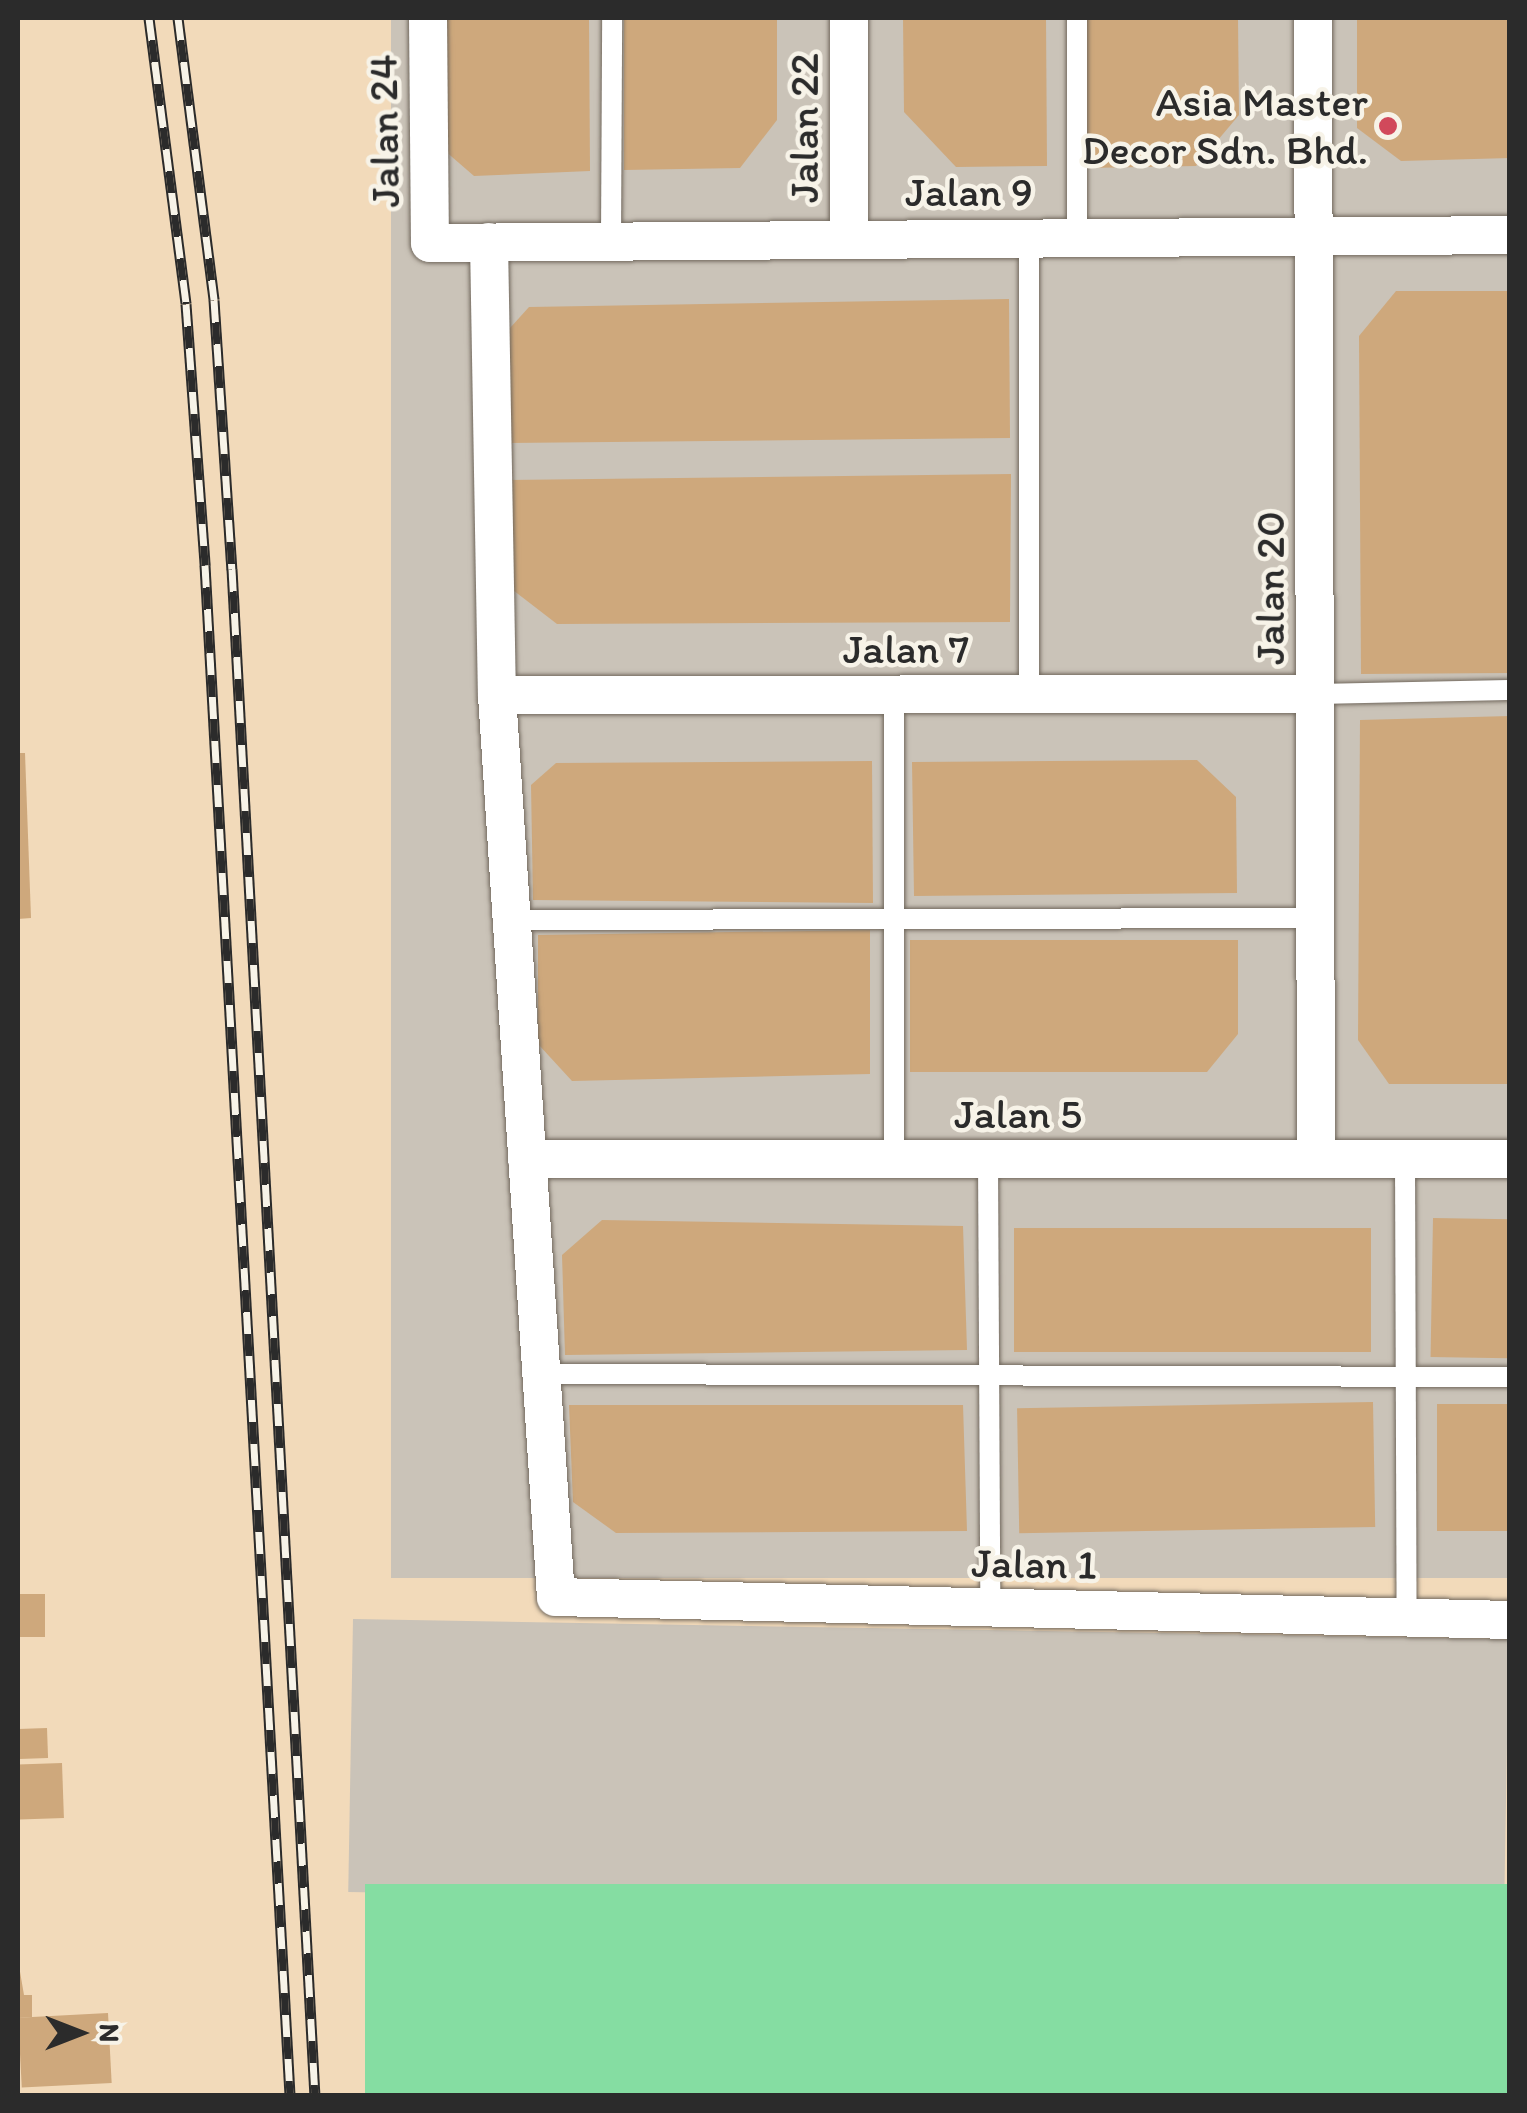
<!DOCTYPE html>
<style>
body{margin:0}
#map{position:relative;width:1527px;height:2113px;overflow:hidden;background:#f2daba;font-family:Itim,sans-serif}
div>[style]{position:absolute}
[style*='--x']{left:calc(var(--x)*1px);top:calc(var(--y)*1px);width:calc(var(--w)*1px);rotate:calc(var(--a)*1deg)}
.industrial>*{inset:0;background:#cac3b8;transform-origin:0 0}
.green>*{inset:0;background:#85dda2;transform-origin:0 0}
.building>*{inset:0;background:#cea87c;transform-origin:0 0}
.roads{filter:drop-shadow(0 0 2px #71685d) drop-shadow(0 0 2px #71685d)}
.lane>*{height:20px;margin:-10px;padding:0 10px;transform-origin:10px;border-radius:10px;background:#fff}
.street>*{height:38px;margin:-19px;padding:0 19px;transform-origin:19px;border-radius:19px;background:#fff}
.rail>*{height:11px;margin-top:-5.5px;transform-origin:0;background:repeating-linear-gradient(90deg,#f7f3e8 0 22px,#2b2b2b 0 44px);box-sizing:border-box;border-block:2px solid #2b2b2b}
.dots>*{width:28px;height:28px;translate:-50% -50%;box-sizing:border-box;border:5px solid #f7f3e8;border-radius:50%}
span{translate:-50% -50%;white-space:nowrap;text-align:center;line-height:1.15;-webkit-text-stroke:9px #f7f3e8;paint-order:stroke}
.poi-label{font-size:42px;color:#2b2b2b}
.right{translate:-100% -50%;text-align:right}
.street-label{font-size:42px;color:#2b2b2b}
.frame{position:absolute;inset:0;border:20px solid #2b2b2b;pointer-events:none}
.north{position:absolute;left:30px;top:1983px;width:100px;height:100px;-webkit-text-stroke:8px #f7f3e8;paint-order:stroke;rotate:90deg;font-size:28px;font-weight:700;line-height:40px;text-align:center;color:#2b2b2b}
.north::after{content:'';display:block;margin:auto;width:35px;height:45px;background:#2b2b2b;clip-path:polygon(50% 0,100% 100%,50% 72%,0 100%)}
</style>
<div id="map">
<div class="industrial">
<div style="left:391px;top:18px;width:1118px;height:1560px"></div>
<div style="left:353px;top:1619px;width:1156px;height:273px;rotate:1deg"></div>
</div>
<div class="green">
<div style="left:1509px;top:1884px;width:211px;height:1144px;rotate:90deg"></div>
</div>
<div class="building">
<div style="clip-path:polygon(437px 18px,589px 18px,590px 171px,474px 176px,437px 144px)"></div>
<div style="clip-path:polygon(624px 18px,777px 18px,777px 120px,740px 168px,624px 170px)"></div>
<div style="clip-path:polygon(903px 18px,1046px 18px,1047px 166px,956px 167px,904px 112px)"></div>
<div style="clip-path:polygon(1086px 18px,1238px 18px,1239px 115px,1196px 166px,1087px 168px)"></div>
<div style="clip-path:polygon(1357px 18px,1510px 18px,1510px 158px,1401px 161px,1357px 128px)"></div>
<div style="clip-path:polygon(1396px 291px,1510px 291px,1510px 673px,1361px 674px,1359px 336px)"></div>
<div style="clip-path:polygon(1009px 299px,1010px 438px,502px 443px,501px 338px,529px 307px)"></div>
<div style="clip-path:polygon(1011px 474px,1010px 622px,557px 624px,500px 580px,502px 480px)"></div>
<div style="clip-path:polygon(1510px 716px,1510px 1084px,1389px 1084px,1358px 1040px,1360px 720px)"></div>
<div style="clip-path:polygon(18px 753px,25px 753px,31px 918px,18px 919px)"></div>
<div style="clip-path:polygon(1197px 760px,1236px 797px,1237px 893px,914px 896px,912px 762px)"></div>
<div style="clip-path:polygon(872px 761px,873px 903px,533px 900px,531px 785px,556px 763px)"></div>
<div style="clip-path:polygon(870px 930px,870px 1074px,572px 1081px,538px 1044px,538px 935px)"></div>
<div style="clip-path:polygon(910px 940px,1238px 940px,1238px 1034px,1207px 1072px,910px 1072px)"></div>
<div style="left:1433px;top:1218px;width:77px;height:139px;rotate:1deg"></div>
<div style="clip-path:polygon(602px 1220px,963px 1226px,967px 1350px,565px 1355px,562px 1255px)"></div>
<div style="left:1014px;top:1228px;width:357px;height:124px"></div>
<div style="left:1373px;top:1402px;width:125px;height:356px;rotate:89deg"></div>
<div style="left:1510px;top:1404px;width:127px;height:73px;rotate:90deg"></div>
<div style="clip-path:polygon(569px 1405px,963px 1405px,967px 1531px,616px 1533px,573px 1502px)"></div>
<div style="left:18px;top:1594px;width:27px;height:43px"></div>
<div style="left:47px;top:1728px;width:30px;height:29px;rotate:88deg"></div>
<div style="left:62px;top:1763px;width:55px;height:44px;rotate:88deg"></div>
<div style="clip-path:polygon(18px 1960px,24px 1995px,32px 1995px,32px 2017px,18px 2018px)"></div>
<div style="left:108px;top:2013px;width:70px;height:90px;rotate:87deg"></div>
</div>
<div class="roads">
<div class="lane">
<div style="--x:1077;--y:18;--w:218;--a:90"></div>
<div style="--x:1029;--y:237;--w:457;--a:90"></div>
<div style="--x:611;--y:240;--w:222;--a:-89.7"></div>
<div style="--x:894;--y:694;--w:465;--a:90"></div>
<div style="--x:1315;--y:694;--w:195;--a:-1.2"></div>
<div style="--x:512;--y:920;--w:803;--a:-0.14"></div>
<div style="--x:988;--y:1159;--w:449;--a:89.7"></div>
<div style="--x:1405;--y:1159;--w:459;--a:89.8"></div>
<div style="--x:542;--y:1374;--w:968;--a:0.18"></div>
</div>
<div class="street">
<div style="--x:428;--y:18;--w:225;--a:89.5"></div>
<div style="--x:430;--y:243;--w:1080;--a:-0.42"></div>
<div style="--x:849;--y:18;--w:219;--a:90"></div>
<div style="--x:1313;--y:18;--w:1141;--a:89.85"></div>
<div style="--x:489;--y:242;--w:453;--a:89"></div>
<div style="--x:497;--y:695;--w:904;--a:86.26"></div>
<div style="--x:556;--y:1597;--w:954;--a:1.38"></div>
<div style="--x:497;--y:695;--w:818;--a:-0.07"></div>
<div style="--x:527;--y:1159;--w:983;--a:0"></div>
</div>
</div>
<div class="rail">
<div style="--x:149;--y:18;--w:288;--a:82.6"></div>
<div style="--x:186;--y:304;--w:262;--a:85.8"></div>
<div style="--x:205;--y:565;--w:1533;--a:86.82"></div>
<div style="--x:178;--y:18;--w:284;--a:82.7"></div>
<div style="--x:214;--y:300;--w:270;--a:86.2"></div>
<div style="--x:232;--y:569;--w:1529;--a:86.89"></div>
</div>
<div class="dots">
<div style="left:1388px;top:126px;background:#d1495b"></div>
</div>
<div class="poi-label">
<span class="right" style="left:1368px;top:126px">Asia Master<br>Decor Sdn. Bhd.</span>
</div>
<div class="street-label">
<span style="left:804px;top:128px;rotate:-90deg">Jalan 22</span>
<span style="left:384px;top:131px;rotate:-91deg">Jalan 24</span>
<span style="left:969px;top:192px">Jalan 9</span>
<span style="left:1270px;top:588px;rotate:-90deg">Jalan 20</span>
<span style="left:906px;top:649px">Jalan 7</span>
<span style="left:1018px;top:1114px">Jalan 5</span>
<span style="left:1034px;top:1564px;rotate:1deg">Jalan 1</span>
</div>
<div class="frame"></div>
<div class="north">N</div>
</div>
